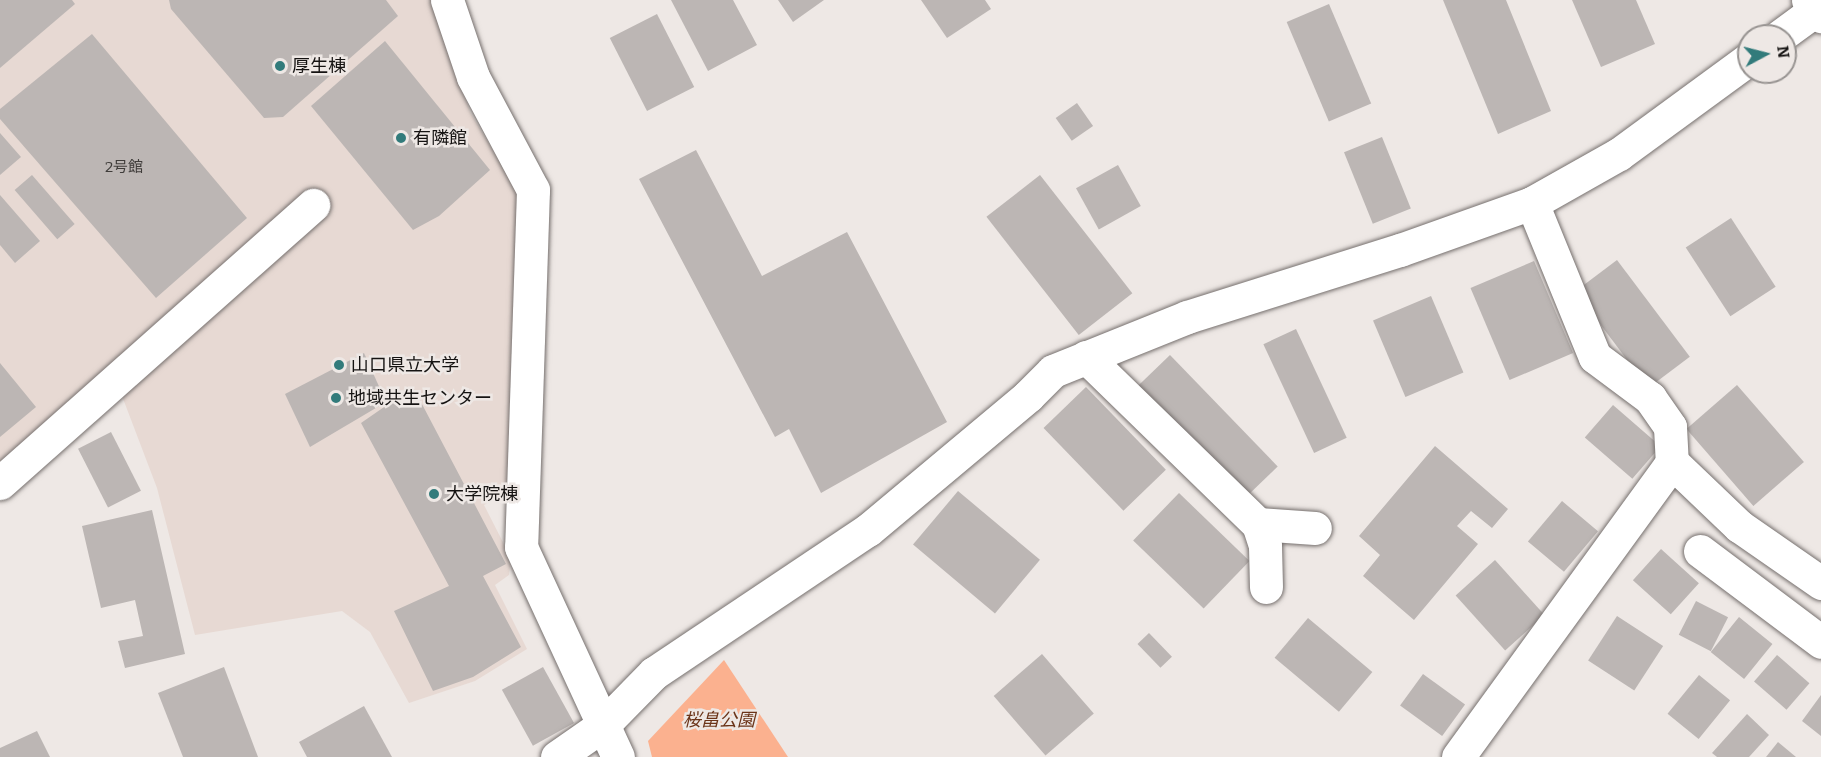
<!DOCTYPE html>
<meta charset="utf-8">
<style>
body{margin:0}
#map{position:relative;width:1821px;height:757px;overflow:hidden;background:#eee8e5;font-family:Bitter,"Noto Sans JP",serif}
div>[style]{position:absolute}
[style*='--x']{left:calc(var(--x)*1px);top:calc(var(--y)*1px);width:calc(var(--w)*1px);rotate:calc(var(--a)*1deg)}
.built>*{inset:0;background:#e7d9d3}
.green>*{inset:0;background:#fbb18f}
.building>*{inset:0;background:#bcb6b4;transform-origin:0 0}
.roads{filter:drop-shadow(0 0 2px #76706e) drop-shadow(0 0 2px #76706e)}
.minor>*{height:33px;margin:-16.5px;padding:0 16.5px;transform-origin:16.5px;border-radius:16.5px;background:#fff}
.highway>*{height:33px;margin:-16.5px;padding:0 16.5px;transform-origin:16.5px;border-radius:16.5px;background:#fff}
.dots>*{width:16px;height:16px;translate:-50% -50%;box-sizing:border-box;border:3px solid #eee8e5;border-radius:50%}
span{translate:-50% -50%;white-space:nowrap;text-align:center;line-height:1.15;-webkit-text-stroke:5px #eee8e5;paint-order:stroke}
.number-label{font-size:15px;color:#3f3c3a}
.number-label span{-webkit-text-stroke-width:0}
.poi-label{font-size:18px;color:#151312}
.left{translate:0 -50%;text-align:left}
.park-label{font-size:18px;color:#6b3419;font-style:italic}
.north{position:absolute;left:1737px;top:24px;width:60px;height:60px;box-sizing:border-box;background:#eee8e5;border:2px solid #979391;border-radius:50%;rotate:83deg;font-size:16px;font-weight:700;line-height:24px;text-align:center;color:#151312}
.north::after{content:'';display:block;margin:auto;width:21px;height:27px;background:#327b7b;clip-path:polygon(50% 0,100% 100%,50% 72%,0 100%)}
</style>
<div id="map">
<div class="built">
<div style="clip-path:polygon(0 0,433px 0,470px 112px,524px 202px,514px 488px,484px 505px,511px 558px,509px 575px,495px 585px,527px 649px,475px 681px,409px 703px,370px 632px,342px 611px,195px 635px,157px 488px,122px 396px,0 467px)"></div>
</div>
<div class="green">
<div style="clip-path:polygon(724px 660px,788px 757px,652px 757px,648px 741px)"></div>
</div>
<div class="building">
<div style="clip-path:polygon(0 0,72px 0,75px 4px,0 68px)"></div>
<div style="clip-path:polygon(169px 0,386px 0,398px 16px,283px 117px,264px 118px,171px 9px)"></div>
<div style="clip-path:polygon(671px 0,733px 0,757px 45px,708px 71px)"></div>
<div style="clip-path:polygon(778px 0,824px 0,793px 22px)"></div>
<div style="clip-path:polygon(921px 0,985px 0,991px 9px,947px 38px)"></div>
<div style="clip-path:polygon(1443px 0,1506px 0,1551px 111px,1498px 134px)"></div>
<div style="clip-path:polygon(1572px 0,1636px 0,1655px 44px,1601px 67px)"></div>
<div style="left:1329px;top:4px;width:108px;height:46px;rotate:67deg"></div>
<div style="left:657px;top:14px;width:82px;height:53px;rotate:63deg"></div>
<div style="clip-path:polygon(92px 34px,247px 218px,156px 298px,0 119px,0 109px)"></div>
<div style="clip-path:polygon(385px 41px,490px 170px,439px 216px,413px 230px,311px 106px)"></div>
<div style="left:1077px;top:103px;width:28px;height:26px;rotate:55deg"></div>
<div style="clip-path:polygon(0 133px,21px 157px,0 175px)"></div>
<div style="left:1382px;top:137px;width:77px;height:41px;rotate:68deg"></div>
<div style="clip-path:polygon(696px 150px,762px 276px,847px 232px,947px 422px,821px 493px,789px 429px,775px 437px,639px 179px)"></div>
<div style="left:1118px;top:165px;width:47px;height:48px;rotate:61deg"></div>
<div style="left:32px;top:175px;width:65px;height:23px;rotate:49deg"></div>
<div style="left:1040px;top:175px;width:150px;height:68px;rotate:52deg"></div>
<div style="clip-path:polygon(0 195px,40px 241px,15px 263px,0 245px)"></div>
<div style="left:1731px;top:218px;width:82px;height:54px;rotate:57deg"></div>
<div style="left:1617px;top:260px;width:121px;height:52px;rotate:53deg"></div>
<div style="left:1534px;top:261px;width:100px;height:69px;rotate:67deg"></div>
<div style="left:1431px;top:296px;width:83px;height:63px;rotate:67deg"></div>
<div style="left:1296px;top:329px;width:120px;height:36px;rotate:65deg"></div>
<div style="clip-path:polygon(364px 353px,386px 402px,310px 447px,285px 394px)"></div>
<div style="left:1170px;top:355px;width:155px;height:44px;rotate:46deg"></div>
<div style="clip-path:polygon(0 363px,36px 407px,0 437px)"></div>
<div style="left:1737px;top:385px;width:102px;height:67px;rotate:49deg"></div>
<div style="clip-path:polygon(413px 387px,506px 564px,483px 576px,521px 647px,473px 677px,433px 691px,394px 611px,449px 586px,361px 423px)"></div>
<div style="left:1086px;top:387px;width:115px;height:59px;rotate:46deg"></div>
<div style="left:1613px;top:405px;width:63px;height:43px;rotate:41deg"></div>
<div style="left:111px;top:432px;width:66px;height:37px;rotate:63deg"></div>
<div style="clip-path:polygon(1435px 446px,1508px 509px,1492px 528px,1471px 511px,1457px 526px,1478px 544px,1414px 620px,1363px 576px,1380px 555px,1359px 536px)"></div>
<div style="left:958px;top:491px;width:107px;height:70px;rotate:40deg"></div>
<div style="left:1179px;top:493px;width:98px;height:66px;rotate:44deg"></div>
<div style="left:1562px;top:501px;width:47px;height:53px;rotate:40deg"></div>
<div style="clip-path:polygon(152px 510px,185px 654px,125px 668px,118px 641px,143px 636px,135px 600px,101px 608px,82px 526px)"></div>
<div style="left:1661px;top:549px;width:51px;height:42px;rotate:42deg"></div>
<div style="left:1495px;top:560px;width:74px;height:53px;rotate:48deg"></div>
<div style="left:1696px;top:601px;width:36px;height:38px;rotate:27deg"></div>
<div style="left:1617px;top:616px;width:55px;height:53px;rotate:33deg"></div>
<div style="left:1739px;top:617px;width:43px;height:45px;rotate:39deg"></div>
<div style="left:1308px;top:618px;width:84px;height:52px;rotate:40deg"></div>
<div style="left:1149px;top:633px;width:33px;height:16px;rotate:46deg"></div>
<div style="left:1042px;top:654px;width:79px;height:64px;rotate:49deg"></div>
<div style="left:1777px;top:655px;width:43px;height:35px;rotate:41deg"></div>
<div style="clip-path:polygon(224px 667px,258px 757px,183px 757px,158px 693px)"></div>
<div style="left:543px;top:667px;width:64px;height:47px;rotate:61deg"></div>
<div style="left:1423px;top:674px;width:52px;height:39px;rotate:36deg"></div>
<div style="left:1699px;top:675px;width:40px;height:50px;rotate:39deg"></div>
<div style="clip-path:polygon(1821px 695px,1821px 736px,1802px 721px)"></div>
<div style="clip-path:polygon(364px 706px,392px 757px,307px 757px,299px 742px)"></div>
<div style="clip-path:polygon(1747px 714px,1769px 735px,1749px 757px,1717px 757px,1712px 753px)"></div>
<div style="clip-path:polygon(37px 731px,50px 757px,0 757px,0 748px)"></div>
<div style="clip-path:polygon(1778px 742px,1796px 757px,1766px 757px)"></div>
</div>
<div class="roads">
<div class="minor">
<div style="--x:447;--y:0;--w:81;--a:71.3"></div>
<div style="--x:473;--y:77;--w:128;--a:62"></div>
<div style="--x:533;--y:190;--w:357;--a:91.9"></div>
<div style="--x:521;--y:547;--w:231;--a:65.2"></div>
<div style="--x:1780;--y:36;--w:51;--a:-36.2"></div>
<div style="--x:1532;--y:203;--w:166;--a:67.8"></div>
<div style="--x:1595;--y:357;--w:69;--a:36.7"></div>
<div style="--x:1650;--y:398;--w:35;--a:55"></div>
<div style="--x:1670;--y:427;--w:35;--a:87"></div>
<div style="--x:1672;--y:462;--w:93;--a:43.7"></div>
<div style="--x:1739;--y:526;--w:100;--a:34.8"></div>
<div style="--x:1086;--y:357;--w:240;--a:44.2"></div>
<div style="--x:1258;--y:524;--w:57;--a:4"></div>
<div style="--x:0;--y:483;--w:419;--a:-41.6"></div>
<div style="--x:1258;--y:524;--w:23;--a:72"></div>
<div style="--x:1265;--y:546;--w:41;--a:88.6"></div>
<div style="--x:1700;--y:551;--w:151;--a:36.9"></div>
<div style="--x:557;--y:757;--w:56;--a:-34.8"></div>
<div style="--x:603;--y:725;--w:73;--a:-45.6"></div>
<div style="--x:654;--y:673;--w:257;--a:-33.8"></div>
<div style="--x:868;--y:530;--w:209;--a:-39.9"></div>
<div style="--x:1028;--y:396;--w:35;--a:-45"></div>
<div style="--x:1053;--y:371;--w:144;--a:-21.9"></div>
<div style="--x:1187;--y:317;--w:223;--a:-17.5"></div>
<div style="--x:1400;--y:250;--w:140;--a:-19.6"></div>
<div style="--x:1532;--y:203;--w:100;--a:-29.4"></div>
<div style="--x:1619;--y:154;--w:161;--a:-36.2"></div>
<div style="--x:1458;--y:757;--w:364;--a:-54"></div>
</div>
<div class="highway">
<div style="--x:1808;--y:0;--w:21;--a:51"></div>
</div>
</div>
<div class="dots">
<div style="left:280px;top:66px;background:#327b7b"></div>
<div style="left:401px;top:138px;background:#327b7b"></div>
<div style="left:339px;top:365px;background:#327b7b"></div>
<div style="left:336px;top:398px;background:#327b7b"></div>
<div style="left:434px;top:494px;background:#327b7b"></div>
</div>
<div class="number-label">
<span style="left:124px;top:168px">2号館</span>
</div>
<div class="poi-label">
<span class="left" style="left:292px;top:66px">厚生棟</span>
<span class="left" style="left:413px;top:138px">有隣館</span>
<span class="left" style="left:351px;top:365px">山口県立大学</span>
<span class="left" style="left:348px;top:398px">地域共生センター</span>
<span class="left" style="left:446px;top:494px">大学院棟</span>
</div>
<div class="park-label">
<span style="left:719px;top:720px">桜畠公園</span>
</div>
<div class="north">N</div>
</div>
